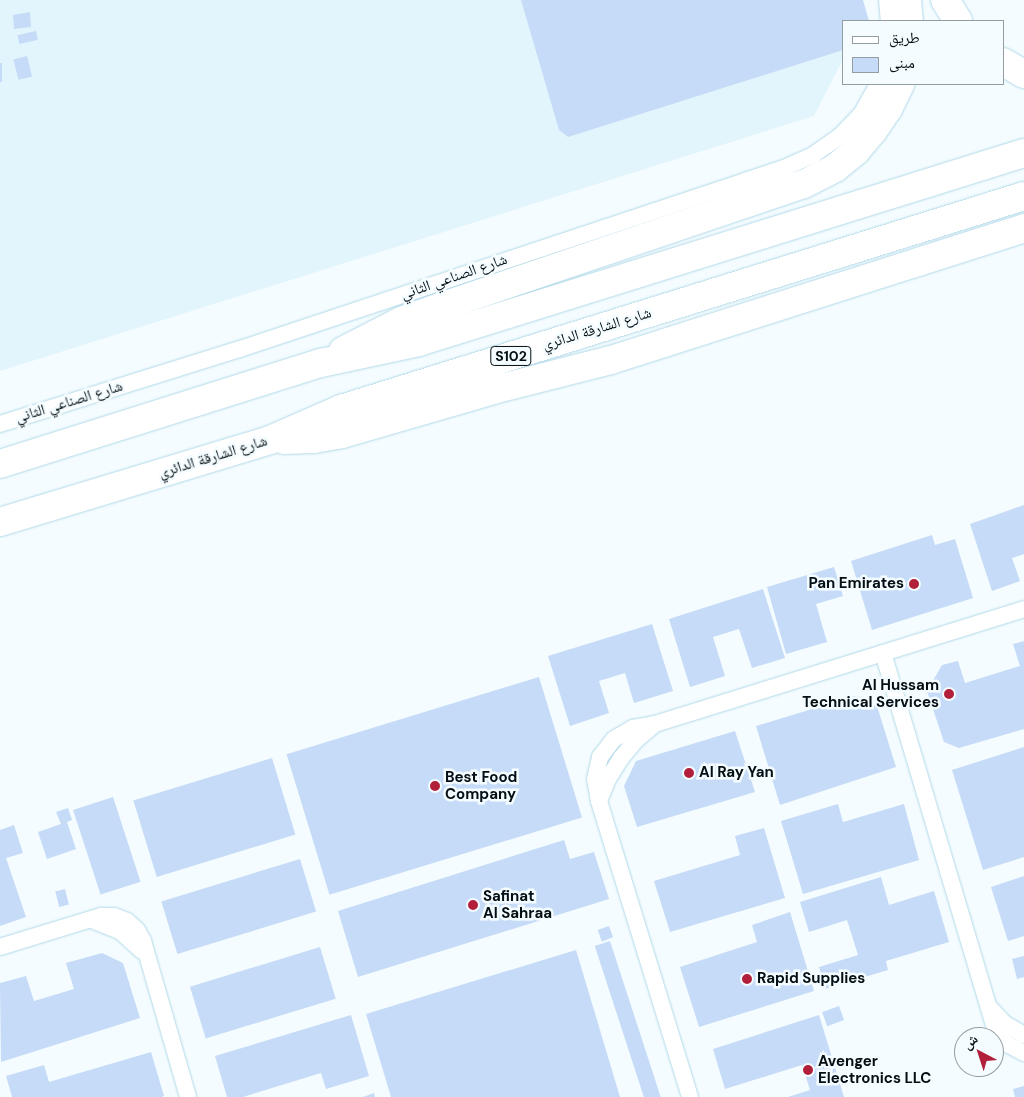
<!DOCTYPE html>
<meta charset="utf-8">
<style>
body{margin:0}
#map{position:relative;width:1024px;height:1097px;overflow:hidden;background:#f4fcff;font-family:"DM Sans","Noto Naskh Arabic",sans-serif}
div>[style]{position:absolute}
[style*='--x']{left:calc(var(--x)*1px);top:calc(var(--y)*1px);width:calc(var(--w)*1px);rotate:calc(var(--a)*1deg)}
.built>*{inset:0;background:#e2f5fc}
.building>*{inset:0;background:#c5dbf7;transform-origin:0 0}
.roads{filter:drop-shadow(0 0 1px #b2d9e8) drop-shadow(0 0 1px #b2d9e8)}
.minor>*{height:16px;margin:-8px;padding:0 8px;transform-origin:8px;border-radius:8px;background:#fff}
.motorway>*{height:28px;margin:-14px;padding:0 14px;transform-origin:14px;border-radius:14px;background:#fff}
.dots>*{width:14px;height:14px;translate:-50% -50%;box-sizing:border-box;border:2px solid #f4fcff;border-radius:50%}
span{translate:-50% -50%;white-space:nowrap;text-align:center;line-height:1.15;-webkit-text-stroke:5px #f4fcff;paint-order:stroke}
.shield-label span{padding:1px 4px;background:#f4fcff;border:1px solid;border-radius:4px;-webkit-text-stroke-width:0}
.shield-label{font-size:14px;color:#030f14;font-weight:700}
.street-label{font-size:15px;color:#030f14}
.poi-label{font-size:15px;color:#030f14;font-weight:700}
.right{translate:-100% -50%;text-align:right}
.left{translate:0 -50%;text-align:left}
.legend{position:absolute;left:842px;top:20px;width:162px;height:65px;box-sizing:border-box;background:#f4fcff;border:1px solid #949da1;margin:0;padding:6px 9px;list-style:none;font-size:15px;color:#030f14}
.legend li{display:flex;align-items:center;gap:10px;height:25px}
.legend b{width:25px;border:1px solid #949da1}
.north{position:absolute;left:954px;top:1027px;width:50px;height:50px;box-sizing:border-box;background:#f4fcff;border:1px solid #949da1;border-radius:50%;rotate:320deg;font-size:14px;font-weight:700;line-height:20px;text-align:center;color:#030f14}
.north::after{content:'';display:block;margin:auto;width:18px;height:22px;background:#b21f3a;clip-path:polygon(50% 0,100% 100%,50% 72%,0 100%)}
</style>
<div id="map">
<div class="built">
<div style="clip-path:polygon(0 0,848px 0,852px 21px,843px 21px,843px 59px,814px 116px,0 371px)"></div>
</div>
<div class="building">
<div style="clip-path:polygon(521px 0,863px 0,869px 21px,843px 21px,843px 50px,568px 137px,559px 130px)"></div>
<div style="clip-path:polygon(30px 12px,31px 27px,14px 29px,13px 15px)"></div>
<div style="left:36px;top:31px;width:9px;height:19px;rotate:77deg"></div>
<div style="left:27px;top:56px;width:21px;height:14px;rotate:76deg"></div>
<div style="left:0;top:63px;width:2px;height:19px"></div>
<div style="clip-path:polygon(1024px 505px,1024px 554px,1012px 558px,1020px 581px,992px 591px,970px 524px)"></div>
<div style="clip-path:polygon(932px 535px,935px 545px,955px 539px,973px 598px,872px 630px,851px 561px)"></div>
<div style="clip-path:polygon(834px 567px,843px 596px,816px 604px,827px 642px,786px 654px,767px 587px)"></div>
<div style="clip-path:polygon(763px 589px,785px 658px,752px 668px,739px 629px,713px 637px,725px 676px,690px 687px,669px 619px)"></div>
<div style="clip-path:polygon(652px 624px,673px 691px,634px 703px,625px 673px,599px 681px,609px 713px,570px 726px,548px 656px)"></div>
<div style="clip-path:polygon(1024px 641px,1024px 729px,959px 748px,944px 742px,927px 691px,942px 665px,958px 661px,965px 683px,1020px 666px,1013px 644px)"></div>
<div style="left:539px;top:677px;width:147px;height:264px;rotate:73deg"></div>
<div style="clip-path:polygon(855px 696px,877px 706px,896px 767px,780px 805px,756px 726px)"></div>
<div style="clip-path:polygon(735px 731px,755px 792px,637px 827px,624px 786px,636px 761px)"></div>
<div style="clip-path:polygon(1024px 747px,1024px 857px,983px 870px,952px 770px)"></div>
<div style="left:272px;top:758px;width:80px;height:145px;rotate:73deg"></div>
<div style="left:113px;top:797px;width:89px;height:42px;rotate:72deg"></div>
<div style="clip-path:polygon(838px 804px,843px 822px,904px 804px,919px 860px,803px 894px,781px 821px)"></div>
<div style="clip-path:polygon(68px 808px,72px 820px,67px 822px,76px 849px,47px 859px,38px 832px,61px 824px,56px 812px)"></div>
<div style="clip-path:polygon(14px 825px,23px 853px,6px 858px,26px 917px,0 926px,0 830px)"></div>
<div style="clip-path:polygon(764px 828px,785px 898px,670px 932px,654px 881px,740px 855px,735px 836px)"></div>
<div style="clip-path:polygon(564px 840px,570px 859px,594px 852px,609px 899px,358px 977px,338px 911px)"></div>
<div style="left:300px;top:859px;width:55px;height:145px;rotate:73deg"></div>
<div style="clip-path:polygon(1024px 876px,1024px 936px,1008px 941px,991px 887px)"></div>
<div style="clip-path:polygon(881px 877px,889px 905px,934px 891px,949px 942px,886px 961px,888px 970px,825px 989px,819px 967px,858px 955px,847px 920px,809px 932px,800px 902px)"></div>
<div style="left:65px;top:889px;width:16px;height:10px;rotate:76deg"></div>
<div style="clip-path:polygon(790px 912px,814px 991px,699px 1027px,680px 967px,757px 942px,752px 925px)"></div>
<div style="left:609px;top:926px;width:12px;height:12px;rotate:70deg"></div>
<div style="left:610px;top:941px;width:164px;height:16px;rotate:72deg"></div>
<div style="left:320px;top:947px;width:54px;height:136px;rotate:73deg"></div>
<div style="clip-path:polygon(576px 950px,620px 1097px,391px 1097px,366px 1014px)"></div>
<div style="clip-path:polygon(102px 953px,123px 963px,140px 1018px,1px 1062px,0 983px,26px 976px,34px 1001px,74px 989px,66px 963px)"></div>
<div style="clip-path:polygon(1024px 956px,1024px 977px,1017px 979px,1012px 959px)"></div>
<div style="left:839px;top:1006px;width:15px;height:18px;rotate:70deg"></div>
<div style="clip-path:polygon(351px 1015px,369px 1076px,326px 1089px,321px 1073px,243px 1097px,227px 1097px,215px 1056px)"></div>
<div style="clip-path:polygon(819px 1015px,844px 1097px,788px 1097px,810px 1090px,802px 1065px,725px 1089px,713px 1049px)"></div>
<div style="clip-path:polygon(151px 1052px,164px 1096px,162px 1097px,12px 1097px,6px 1076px,44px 1065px,49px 1082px)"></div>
<div style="clip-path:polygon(1024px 1086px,1024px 1097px,1015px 1097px,1013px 1089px)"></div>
<div style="clip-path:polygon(374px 1093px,375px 1097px,363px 1097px)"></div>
</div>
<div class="roads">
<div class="minor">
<div style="--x:887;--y:0;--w:21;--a:85"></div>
<div style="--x:0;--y:424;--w:251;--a:-17.4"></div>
<div style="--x:240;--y:349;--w:573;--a:-18.4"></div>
<div style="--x:784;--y:168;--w:32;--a:-24"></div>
<div style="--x:813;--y:155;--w:33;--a:-35"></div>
<div style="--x:840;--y:136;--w:32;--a:-46"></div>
<div style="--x:862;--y:113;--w:33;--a:-61"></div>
<div style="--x:883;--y:653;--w:391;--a:73.4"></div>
<div style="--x:995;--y:1028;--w:20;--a:53"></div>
<div style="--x:1007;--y:1044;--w:19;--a:28"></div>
<div style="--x:599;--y:801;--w:24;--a:-68"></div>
<div style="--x:608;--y:779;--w:25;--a:-58"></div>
<div style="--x:621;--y:758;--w:23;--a:-50"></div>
<div style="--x:636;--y:740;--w:25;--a:-40"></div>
<div style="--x:92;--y:920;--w:31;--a:22"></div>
<div style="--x:121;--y:932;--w:28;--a:42"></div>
<div style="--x:0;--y:947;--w:106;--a:-17.1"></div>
<div style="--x:101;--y:916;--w:13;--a:0"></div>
<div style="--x:114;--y:916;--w:14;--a:21"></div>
<div style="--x:127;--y:921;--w:13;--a:42"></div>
<div style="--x:137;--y:930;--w:13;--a:61"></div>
<div style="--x:143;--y:941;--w:162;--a:73.9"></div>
<div style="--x:991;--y:1009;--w:21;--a:47"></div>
<div style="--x:1005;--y:1024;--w:22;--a:30"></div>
<div style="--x:690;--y:1097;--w:310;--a:-107.1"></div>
<div style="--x:599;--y:801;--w:22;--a:-100"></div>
<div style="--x:595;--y:779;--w:23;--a:-77"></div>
<div style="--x:600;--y:757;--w:23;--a:-52"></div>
<div style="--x:614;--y:739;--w:22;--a:-30"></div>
<div style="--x:633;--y:728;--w:22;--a:-10"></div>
<div style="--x:655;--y:724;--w:387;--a:-17.3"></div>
</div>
<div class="motorway">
<div style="--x:907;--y:0;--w:21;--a:85"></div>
<div style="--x:945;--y:0;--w:25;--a:58"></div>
<div style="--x:1003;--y:62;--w:24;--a:30"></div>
<div style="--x:343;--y:351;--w:65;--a:-27.3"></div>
<div style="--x:401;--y:321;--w:41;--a:-19.7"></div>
<div style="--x:440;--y:307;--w:384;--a:-18.7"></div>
<div style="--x:804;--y:184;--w:35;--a:-27"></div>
<div style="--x:835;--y:168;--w:27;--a:-39"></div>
<div style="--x:856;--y:151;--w:26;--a:-50"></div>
<div style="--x:873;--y:131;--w:27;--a:-56"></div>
<div style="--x:888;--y:109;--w:28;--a:-64"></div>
<div style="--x:284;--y:440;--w:30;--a:-2"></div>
<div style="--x:314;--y:439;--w:28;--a:-10"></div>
<div style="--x:342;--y:434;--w:157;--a:-16.2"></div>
<div style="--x:493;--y:390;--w:122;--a:-14.3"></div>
<div style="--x:611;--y:360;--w:434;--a:-17.7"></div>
<div style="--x:0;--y:464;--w:337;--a:-17.5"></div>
<div style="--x:321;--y:363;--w:100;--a:-12.1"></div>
<div style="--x:419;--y:342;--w:634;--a:-17.35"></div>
<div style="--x:0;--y:522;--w:282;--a:-16.9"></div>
<div style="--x:270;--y:440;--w:77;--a:-23.6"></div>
<div style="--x:341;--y:409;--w:715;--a:-17.32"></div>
</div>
</div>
<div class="dots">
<div style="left:914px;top:584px;background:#b21f3a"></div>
<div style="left:949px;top:694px;background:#b21f3a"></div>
<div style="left:689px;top:773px;background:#b21f3a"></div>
<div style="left:435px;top:786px;background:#b21f3a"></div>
<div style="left:473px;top:905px;background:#b21f3a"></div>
<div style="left:747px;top:979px;background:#b21f3a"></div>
<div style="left:808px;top:1070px;background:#b21f3a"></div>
</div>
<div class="shield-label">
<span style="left:511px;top:356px">S102</span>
</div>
<div class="street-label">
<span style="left:454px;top:277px;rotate:-19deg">شارع الصناعي الثاني</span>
<span style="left:597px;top:329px;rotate:-17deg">شارع الشارقة الدائري</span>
<span style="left:69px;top:402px;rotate:-17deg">شارع الصناعي الثاني</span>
<span style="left:213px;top:457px;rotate:-17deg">شارع الشارقة الدائري</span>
</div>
<div class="poi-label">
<span class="right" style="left:904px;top:584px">Pan Emirates</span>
<span class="right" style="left:939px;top:694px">Al Hussam<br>Technical Services</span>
<span class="left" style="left:699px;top:773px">Al Ray Yan</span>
<span class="left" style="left:445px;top:786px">Best Food<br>Company</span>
<span class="left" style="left:483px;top:905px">Safinat<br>Al Sahraa</span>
<span class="left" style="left:757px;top:979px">Rapid Supplies</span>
<span class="left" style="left:818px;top:1070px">Avenger<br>Electronics LLC</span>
</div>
<ul class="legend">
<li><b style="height:6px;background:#fff"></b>طريق</li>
<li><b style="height:14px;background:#c5dbf7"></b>مبنى</li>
</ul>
<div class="north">ش</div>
</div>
